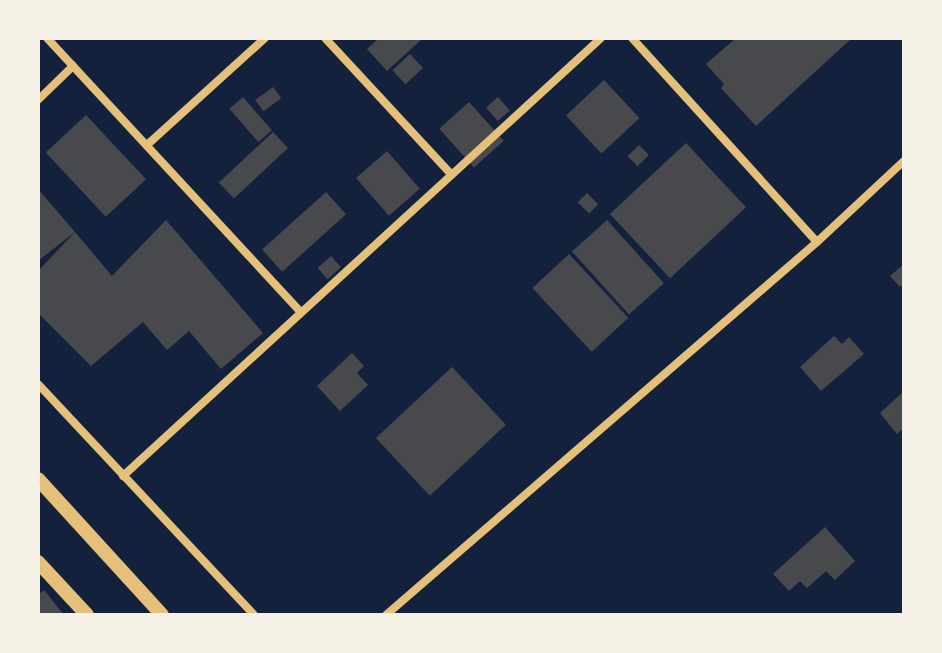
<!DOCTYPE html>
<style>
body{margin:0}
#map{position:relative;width:942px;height:653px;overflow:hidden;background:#14213d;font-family:Quicksand,sans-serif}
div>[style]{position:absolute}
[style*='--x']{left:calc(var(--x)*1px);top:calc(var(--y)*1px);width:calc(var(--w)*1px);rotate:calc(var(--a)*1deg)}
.building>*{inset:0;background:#48494c;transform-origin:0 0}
.minor>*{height:8px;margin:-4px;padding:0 4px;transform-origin:4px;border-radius:4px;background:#e5c07b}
.tertiary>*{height:14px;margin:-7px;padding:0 7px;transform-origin:7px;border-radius:7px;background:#e5c07b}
span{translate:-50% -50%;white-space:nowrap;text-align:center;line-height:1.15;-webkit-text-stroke:6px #f6f1e7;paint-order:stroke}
.frame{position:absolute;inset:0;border:40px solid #f6f1e7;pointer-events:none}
</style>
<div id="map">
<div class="building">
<div style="clip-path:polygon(379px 38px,423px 38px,387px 71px,367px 49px)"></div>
<div style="clip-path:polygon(736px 38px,852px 38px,756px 126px,721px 88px,724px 84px,706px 64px)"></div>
<div style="left:410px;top:54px;width:19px;height:24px;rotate:47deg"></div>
<div style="left:604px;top:80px;width:52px;height:52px;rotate:47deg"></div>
<div style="left:273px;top:87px;width:14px;height:22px;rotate:54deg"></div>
<div style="left:243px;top:97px;width:44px;height:18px;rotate:49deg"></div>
<div style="left:498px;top:97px;width:18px;height:16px;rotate:49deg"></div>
<div style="left:469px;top:102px;width:52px;height:40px;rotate:48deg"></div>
<div style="left:86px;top:115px;width:88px;height:55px;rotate:47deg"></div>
<div style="left:273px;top:132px;width:22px;height:74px;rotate:47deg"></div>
<div style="left:686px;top:143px;width:88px;height:104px;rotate:47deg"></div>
<div style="left:639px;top:145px;width:14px;height:16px;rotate:45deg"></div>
<div style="left:387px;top:151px;width:50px;height:41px;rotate:49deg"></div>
<div style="clip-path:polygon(38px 189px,75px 232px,38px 261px)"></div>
<div style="left:326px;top:192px;width:30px;height:86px;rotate:48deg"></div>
<div style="left:587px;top:193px;width:16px;height:13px;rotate:45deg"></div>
<div style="clip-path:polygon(166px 220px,263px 333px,221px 369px,189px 331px,167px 350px,143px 322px,91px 366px,38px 313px,38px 271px,75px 232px,112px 276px)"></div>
<div style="left:607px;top:220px;width:85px;height:47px;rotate:48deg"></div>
<div style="left:569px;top:254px;width:87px;height:50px;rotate:47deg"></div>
<div style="left:331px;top:256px;width:15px;height:18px;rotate:48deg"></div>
<div style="clip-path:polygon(904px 264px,904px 284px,900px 287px,890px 276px)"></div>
<div style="clip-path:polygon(834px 336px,842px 344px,849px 337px,864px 354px,821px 391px,800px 367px)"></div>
<div style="clip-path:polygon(352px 353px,364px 366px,357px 373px,368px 385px,340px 411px,317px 386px)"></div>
<div style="left:452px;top:367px;width:79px;height:104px;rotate:47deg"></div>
<div style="clip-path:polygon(904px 391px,904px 428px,897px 434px,880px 413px)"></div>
<div style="clip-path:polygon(825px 527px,855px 561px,835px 580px,826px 571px,807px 588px,800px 581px,789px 591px,773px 574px)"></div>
<div style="clip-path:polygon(44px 590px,64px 615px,38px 615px,38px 595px)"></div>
</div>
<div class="minor">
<div style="--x:47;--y:38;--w:374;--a:47.2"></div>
<div style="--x:325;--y:38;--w:185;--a:47.2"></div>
<div style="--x:632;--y:38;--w:275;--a:47.8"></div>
<div style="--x:38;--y:100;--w:49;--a:-44.2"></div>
<div style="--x:147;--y:145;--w:159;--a:-42.2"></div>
<div style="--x:38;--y:384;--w:316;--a:46.9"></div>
<div style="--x:123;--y:476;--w:648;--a:-42.5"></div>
<div style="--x:386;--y:615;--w:570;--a:-40.87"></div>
<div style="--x:817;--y:242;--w:119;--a:-43"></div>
</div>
<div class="tertiary">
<div style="--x:38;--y:479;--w:184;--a:47.6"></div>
<div style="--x:38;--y:562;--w:72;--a:47.2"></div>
</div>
<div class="frame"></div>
</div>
